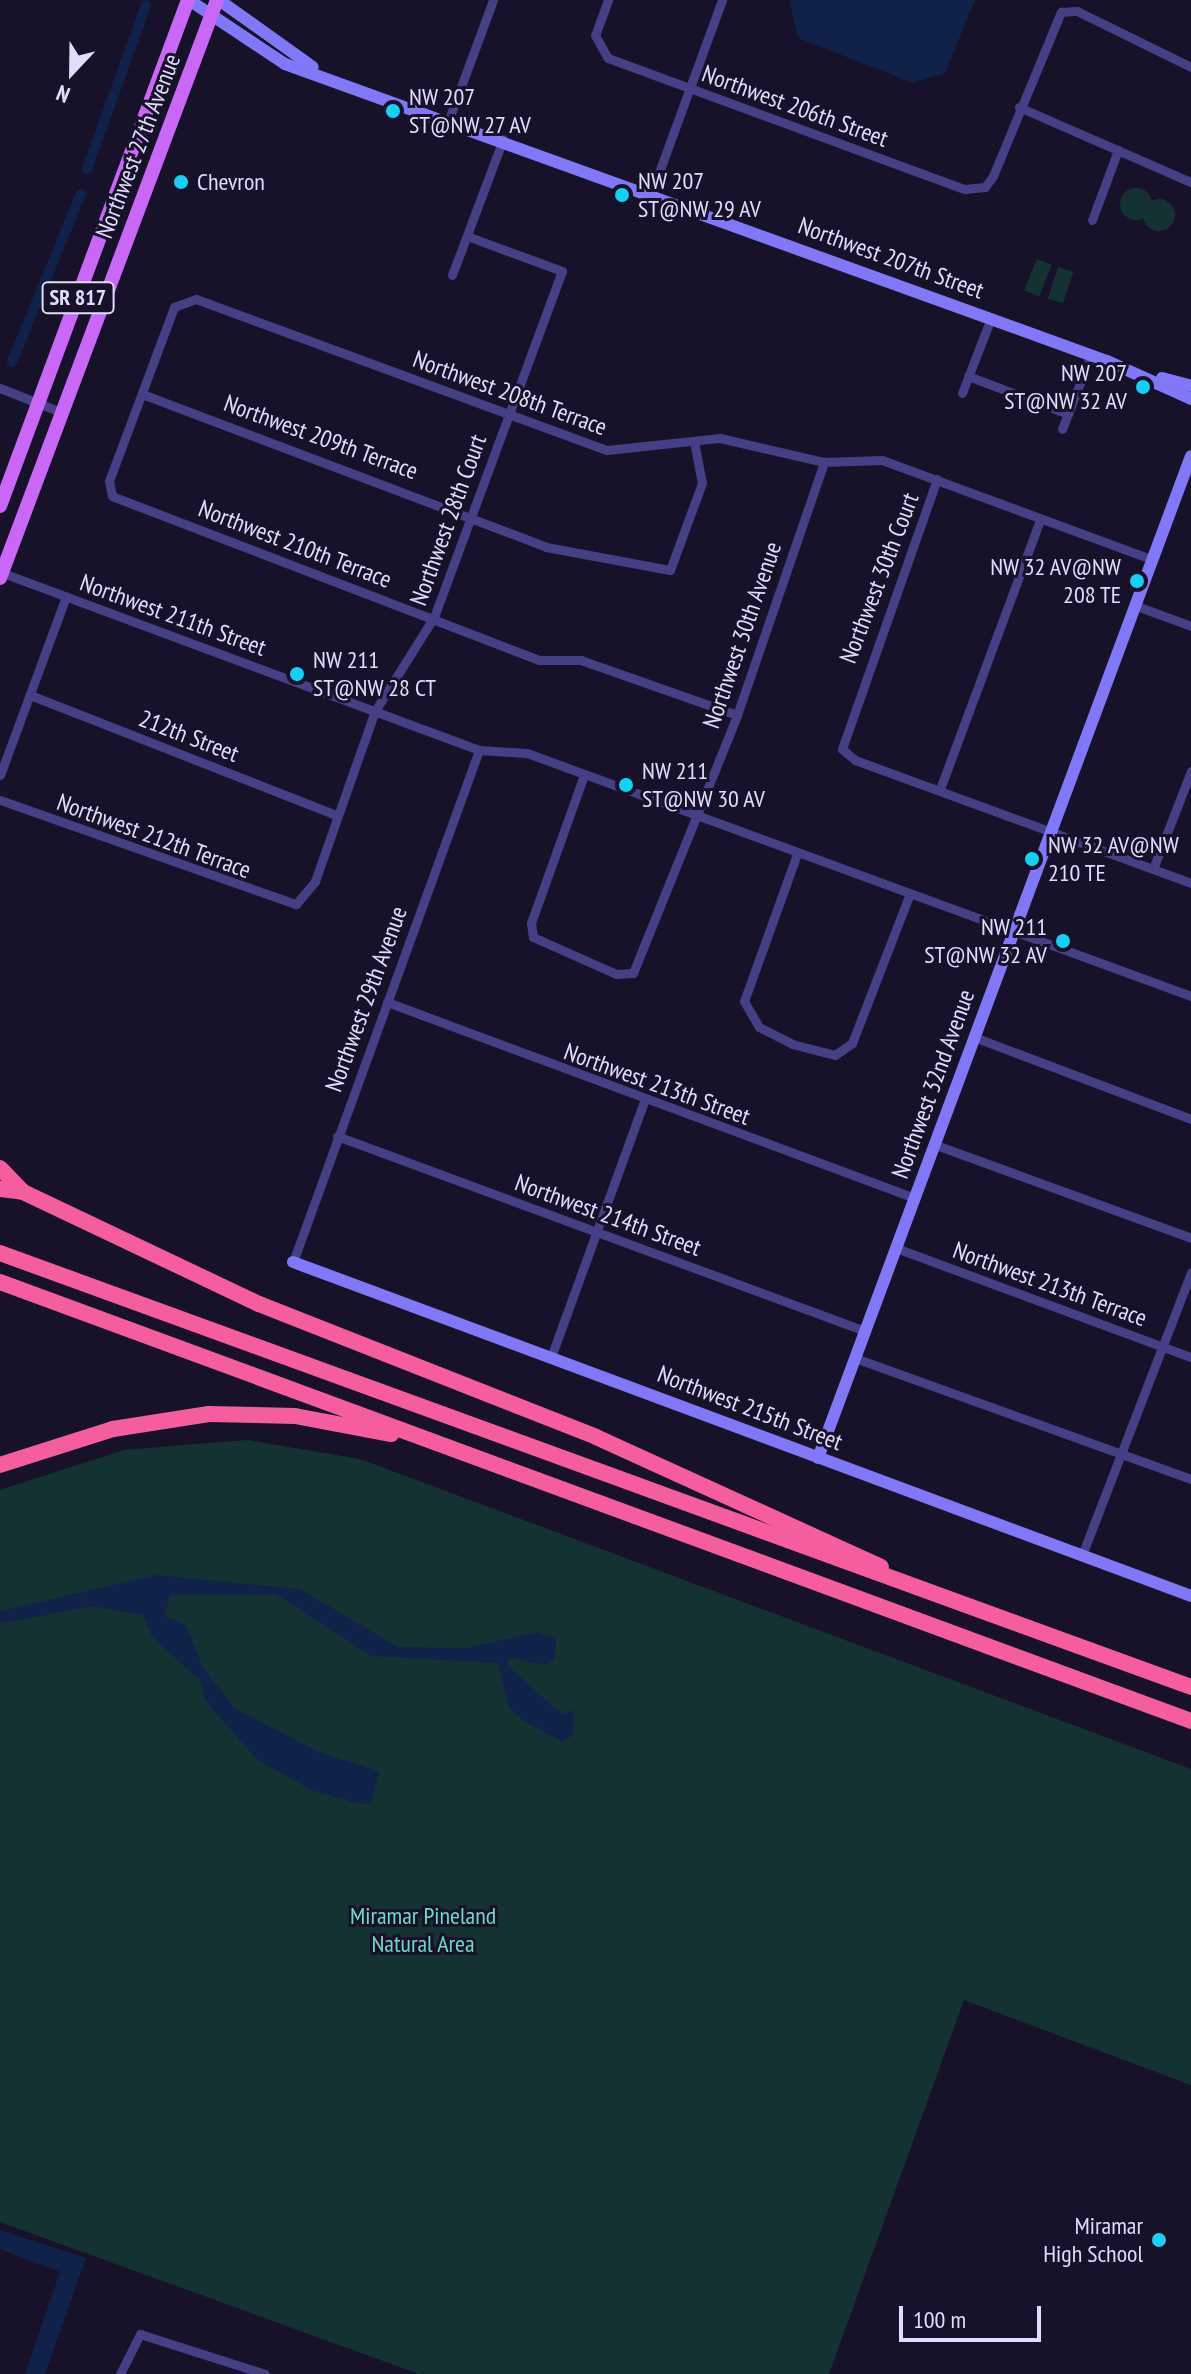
<!DOCTYPE html>
<style>
body{margin:0}
#map{position:relative;width:1191px;height:2374px;overflow:hidden;background:#171229;font-family:"PT Sans Narrow",sans-serif}
div>[style]{position:absolute}
[style*='--x']{left:calc(var(--x)*1px);top:calc(var(--y)*1px);width:calc(var(--w)*1px);rotate:calc(var(--a)*1deg)}
.green>*{inset:0;background:#153232;transform-origin:0 0}
.round{border-radius:50%}
.water>*{inset:0;background:#10224a}
.canal>*{height:10px;margin:-5px;padding:0 5px;transform-origin:5px;border-radius:5px;background:#10224a}
.street>*{height:9px;margin:-4.5px;padding:0 4.5px;transform-origin:4.5px;border-radius:4.5px;background:#454085}
.secondary>*{height:12px;margin:-6px;padding:0 6px;transform-origin:6px;border-radius:6px;background:#8178f8}
.primary>*{height:14px;margin:-7px;padding:0 7px;transform-origin:7px;border-radius:7px;background:#c968f7}
.highway>*{height:16px;margin:-8px;padding:0 8px;transform-origin:8px;border-radius:8px;background:#f65d9f}
.dots>*{width:22px;height:22px;translate:-50% -50%;box-sizing:border-box;border:4px solid #171229;border-radius:50%}
span{translate:-50% -50%;white-space:nowrap;text-align:center;line-height:1.15;-webkit-text-stroke:6px #171229;paint-order:stroke}
.shield-label span{padding:2px 6px;background:#171229;border:2px solid;border-radius:6px;-webkit-text-stroke-width:0}
.shield-label{font-size:22px;color:#e1dbfd;font-weight:700}
.poi-label{font-size:24px;color:#e1dbfd}
.left{translate:0 -50%;text-align:left}
.right{translate:-100% -50%;text-align:right}
.street-label{font-size:24px;color:#e1dbfd}
.park-label{font-size:24px;color:#6adbc4}
.north{position:absolute;left:32px;top:32px;width:80px;height:80px;-webkit-text-stroke:6px #171229;paint-order:stroke;rotate:202deg;font-size:22px;font-weight:700;line-height:32px;text-align:center;color:#e1dbfd}
.north::after{content:'';display:block;margin:auto;width:28px;height:36px;background:#e1dbfd;clip-path:polygon(50% 0,100% 100%,50% 72%,0 100%)}
.scale{position:absolute;left:899px;top:2306px;width:142px;height:36px;box-sizing:border-box;border:4px solid #e1dbfd;border-top:0;padding-left:10px;font-size:24px;line-height:28px;white-space:nowrap;color:#e1dbfd;-webkit-text-stroke:6px #171229;paint-order:stroke}
</style>
<div id="map">
<div class="green">
<div class="round" style="left:1120px;top:188px;width:32px;height:32px"></div>
<div class="round" style="left:1143px;top:199px;width:32px;height:32px"></div>
<div style="left:1037px;top:259px;width:16px;height:34px;rotate:22deg"></div>
<div style="left:1058px;top:267px;width:16px;height:33px;rotate:18deg"></div>
<div style="clip-path:polygon(247px 1440px,360px 1459px,1191px 1769px,1191px 2085px,964px 2000px,829px 2374px,419px 2374px,0 2222px,0 1490px,124px 1450px)"></div>
</div>
<div class="water">
<div style="clip-path:polygon(789px 0,975px 0,945px 73px,913px 83px,798px 38px)"></div>
<div style="clip-path:polygon(156px 1575px,300px 1589px,398px 1647px,467px 1648px,536px 1632px,556px 1638px,555px 1658px,544px 1665px,508px 1657px,507px 1665px,562px 1714px,574px 1710px,574px 1734px,563px 1742px,522px 1720px,510px 1709px,497px 1663px,371px 1656px,276px 1594px,170px 1595px,165px 1616px,186px 1625px,203px 1668px,236px 1709px,319px 1752px,379px 1771px,372px 1804px,356px 1803px,311px 1790px,257px 1760px,206px 1701px,200px 1680px,152px 1637px,144px 1616px,93px 1606px,0 1624px,0 1611px)"></div>
<div style="clip-path:polygon(0 2230px,86px 2258px,45px 2374px,25px 2374px,60px 2272px,0 2249px)"></div>
</div>
<div class="canal">
<div style="--x:87;--y:169;--w:174;--a:-70.2"></div>
<div style="--x:12;--y:362;--w:182;--a:-67.7"></div>
</div>
<div class="street">
<div style="--x:608;--y:0;--w:37;--a:110"></div>
<div style="--x:595;--y:35;--w:26;--a:61"></div>
<div style="--x:608;--y:58;--w:380;--a:20.2"></div>
<div style="--x:965;--y:189;--w:20;--a:-6"></div>
<div style="--x:985;--y:187;--w:14;--a:-54"></div>
<div style="--x:993;--y:176;--w:178;--a:-67.5"></div>
<div style="--x:1061;--y:12;--w:16;--a:-4"></div>
<div style="--x:1077;--y:11;--w:127;--a:26.2"></div>
<div style="--x:1019;--y:107;--w:188;--a:23.6"></div>
<div style="--x:449;--y:119;--w:127;--a:-69.7"></div>
<div style="--x:651;--y:194;--w:207;--a:-69.9"></div>
<div style="--x:1092;--y:220;--w:75;--a:-69.6"></div>
<div style="--x:452;--y:275;--w:145;--a:-69.4"></div>
<div style="--x:968;--y:376;--w:107;--a:20.8"></div>
<div style="--x:0;--y:388;--w:66;--a:21.5"></div>
<div style="--x:962;--y:393;--w:80;--a:-68.9"></div>
<div style="--x:142;--y:394;--w:432;--a:20.7"></div>
<div style="--x:546;--y:547;--w:126;--a:10.5"></div>
<div style="--x:670;--y:570;--w:93;--a:-69.8"></div>
<div style="--x:702;--y:483;--w:38;--a:-101"></div>
<div style="--x:1062;--y:429;--w:79;--a:-68.6"></div>
<div style="--x:937;--y:479;--w:286;--a:109.4"></div>
<div style="--x:842;--y:749;--w:17;--a:40"></div>
<div style="--x:855;--y:760;--w:358;--a:20.1"></div>
<div style="--x:0;--y:572;--w:511;--a:20.39"></div>
<div style="--x:479;--y:750;--w:48;--a:3.6"></div>
<div style="--x:527;--y:753;--w:707;--a:20.1"></div>
<div style="--x:1134;--y:605;--w:61;--a:20.2"></div>
<div style="--x:30;--y:695;--w:326;--a:21.4"></div>
<div style="--x:737;--y:715;--w:165;--a:-160.6"></div>
<div style="--x:581;--y:660;--w:42;--a:180"></div>
<div style="--x:539;--y:660;--w:457;--a:-159"></div>
<div style="--x:112;--y:496;--w:15;--a:-101"></div>
<div style="--x:109;--y:481;--w:186;--a:-69.5"></div>
<div style="--x:174;--y:307;--w:23;--a:-20"></div>
<div style="--x:196;--y:299;--w:438;--a:20.2"></div>
<div style="--x:607;--y:450;--w:114;--a:-6.1"></div>
<div style="--x:720;--y:438;--w:107;--a:13"></div>
<div style="--x:824;--y:462;--w:58;--a:-2"></div>
<div style="--x:882;--y:460;--w:287;--a:20.2"></div>
<div style="--x:0;--y:775;--w:190;--a:-69.7"></div>
<div style="--x:584;--y:775;--w:157;--a:109.7"></div>
<div style="--x:531;--y:923;--w:14;--a:82"></div>
<div style="--x:533;--y:937;--w:91;--a:24"></div>
<div style="--x:616;--y:974;--w:17;--a:-3"></div>
<div style="--x:633;--y:973;--w:278;--a:-68"></div>
<div style="--x:737;--y:715;--w:268;--a:-71"></div>
<div style="--x:940;--y:789;--w:287;--a:-69.6"></div>
<div style="--x:0;--y:800;--w:314;--a:19.4"></div>
<div style="--x:296;--y:904;--w:30;--a:-50"></div>
<div style="--x:315;--y:881;--w:180;--a:-70.6"></div>
<div style="--x:375;--y:711;--w:111;--a:-57.9"></div>
<div style="--x:434;--y:617;--w:369;--a:-69.7"></div>
<div style="--x:562;--y:271;--w:101;--a:-159.8"></div>
<div style="--x:797;--y:854;--w:156;--a:109.8"></div>
<div style="--x:744;--y:1001;--w:30;--a:60"></div>
<div style="--x:759;--y:1027;--w:37;--a:27"></div>
<div style="--x:792;--y:1044;--w:44;--a:14.3"></div>
<div style="--x:835;--y:1055;--w:21;--a:-35"></div>
<div style="--x:852;--y:1043;--w:158;--a:-68.8"></div>
<div style="--x:1153;--y:869;--w:105;--a:-68.8"></div>
<div style="--x:387;--y:1002;--w:563;--a:20.37"></div>
<div style="--x:974;--y:1037;--w:232;--a:20.7"></div>
<div style="--x:337;--y:1136;--w:563;--a:20.27"></div>
<div style="--x:936;--y:1145;--w:271;--a:20"></div>
<div style="--x:896;--y:1248;--w:314;--a:20.3"></div>
<div style="--x:293;--y:1262;--w:545;--a:-70.03"></div>
<div style="--x:551;--y:1357;--w:271;--a:-70"></div>
<div style="--x:855;--y:1358;--w:357;--a:19.8"></div>
<div style="--x:1082;--y:1555;--w:303;--a:-68.9"></div>
<div style="--x:120;--y:2374;--w:45;--a:-63.4"></div>
<div style="--x:140;--y:2334;--w:131;--a:17.7"></div>
</div>
<div class="secondary">
<div style="--x:189;--y:0;--w:115;--a:33.7"></div>
<div style="--x:285;--y:64;--w:874;--a:19.87"></div>
<div style="--x:1107;--y:361;--w:92;--a:24.3"></div>
<div style="--x:219;--y:0;--w:115;--a:35.5"></div>
<div style="--x:1162;--y:378;--w:30;--a:15"></div>
<div style="--x:293;--y:1262;--w:958;--a:20.4"></div>
<div style="--x:818;--y:1458;--w:1069;--a:-69.58"></div>
</div>
<div class="primary">
<div style="--x:0;--y:506;--w:540;--a:-69.62"></div>
<div style="--x:0;--y:578;--w:617;--a:-69.42"></div>
</div>
<div class="highway">
<div style="--x:0;--y:1168;--w:33;--a:46"></div>
<div style="--x:0;--y:1189;--w:23;--a:7"></div>
<div style="--x:23;--y:1192;--w:261;--a:25.4"></div>
<div style="--x:259;--y:1304;--w:362;--a:21.5"></div>
<div style="--x:596;--y:1437;--w:313;--a:24.5"></div>
<div style="--x:0;--y:1253;--w:1268;--a:20.02"></div>
<div style="--x:0;--y:1282;--w:1269;--a:20.23"></div>
<div style="--x:0;--y:1465;--w:119;--a:-17.7"></div>
<div style="--x:113;--y:1429;--w:97;--a:-8.9"></div>
<div style="--x:209;--y:1414;--w:86;--a:1.3"></div>
<div style="--x:295;--y:1416;--w:98;--a:10.6"></div>
</div>
<div class="dots">
<div style="left:393px;top:111px;background:#12d1f2"></div>
<div style="left:181px;top:182px;background:#12d1f2"></div>
<div style="left:622px;top:195px;background:#12d1f2"></div>
<div style="left:1143px;top:387px;background:#12d1f2"></div>
<div style="left:1137px;top:581px;background:#12d1f2"></div>
<div style="left:297px;top:674px;background:#12d1f2"></div>
<div style="left:626px;top:785px;background:#12d1f2"></div>
<div style="left:1032px;top:859px;background:#12d1f2"></div>
<div style="left:1063px;top:941px;background:#12d1f2"></div>
<div style="left:1159px;top:2240px;background:#12d1f2"></div>
</div>
<div class="shield-label">
<span style="left:78px;top:298px">SR 817</span>
</div>
<div class="poi-label">
<span class="left" style="left:409px;top:111px">NW 207<br>ST@NW 27 AV</span>
<span class="left" style="left:638px;top:195px">NW 207<br>ST@NW 29 AV</span>
<span class="left" style="left:197px;top:182px">Chevron</span>
<span class="right" style="left:1127px;top:387px">NW 207<br>ST@NW 32 AV</span>
<span class="right" style="left:1121px;top:581px">NW 32 AV@NW<br>208 TE</span>
<span class="left" style="left:313px;top:674px">NW 211<br>ST@NW 28 CT</span>
<span class="left" style="left:642px;top:785px">NW 211<br>ST@NW 30 AV</span>
<span class="left" style="left:1048px;top:859px">NW 32 AV@NW<br>210 TE</span>
<span class="right" style="left:1047px;top:941px">NW 211<br>ST@NW 32 AV</span>
<span class="right" style="left:1143px;top:2240px">Miramar<br>High School</span>
</div>
<div class="street-label">
<span style="left:795px;top:106px;rotate:20deg">Northwest 206th Street</span>
<span style="left:138px;top:146px;rotate:-69deg">Northwest 27th Avenue</span>
<span style="left:891px;top:258px;rotate:20deg">Northwest 207th Street</span>
<span style="left:510px;top:393px;rotate:20deg">Northwest 208th Terrace</span>
<span style="left:321px;top:437px;rotate:20deg">Northwest 209th Terrace</span>
<span style="left:448px;top:520px;rotate:-70deg">Northwest 28th Court</span>
<span style="left:295px;top:544px;rotate:21deg">Northwest 210th Terrace</span>
<span style="left:879px;top:578px;rotate:-69deg">Northwest 30th Court</span>
<span style="left:173px;top:615px;rotate:20deg">Northwest 211th Street</span>
<span style="left:742px;top:635px;rotate:-71deg">Northwest 30th Avenue</span>
<span style="left:189px;top:736px;rotate:21deg">212th Street</span>
<span style="left:154px;top:836px;rotate:20deg">Northwest 212th Terrace</span>
<span style="left:366px;top:999px;rotate:-70deg">Northwest 29th Avenue</span>
<span style="left:657px;top:1084px;rotate:20deg">Northwest 213th Street</span>
<span style="left:933px;top:1084px;rotate:-70deg">Northwest 32nd Avenue</span>
<span style="left:608px;top:1215px;rotate:20deg">Northwest 214th Street</span>
<span style="left:1050px;top:1284px;rotate:20deg">Northwest 213th Terrace</span>
<span style="left:750px;top:1408px;rotate:21deg">Northwest 215th Street</span>
</div>
<div class="park-label">
<span style="left:423px;top:1930px">Miramar Pineland<br>Natural Area</span>
</div>
<div class="north">N</div>
<div class="scale">100 m</div>
</div>
